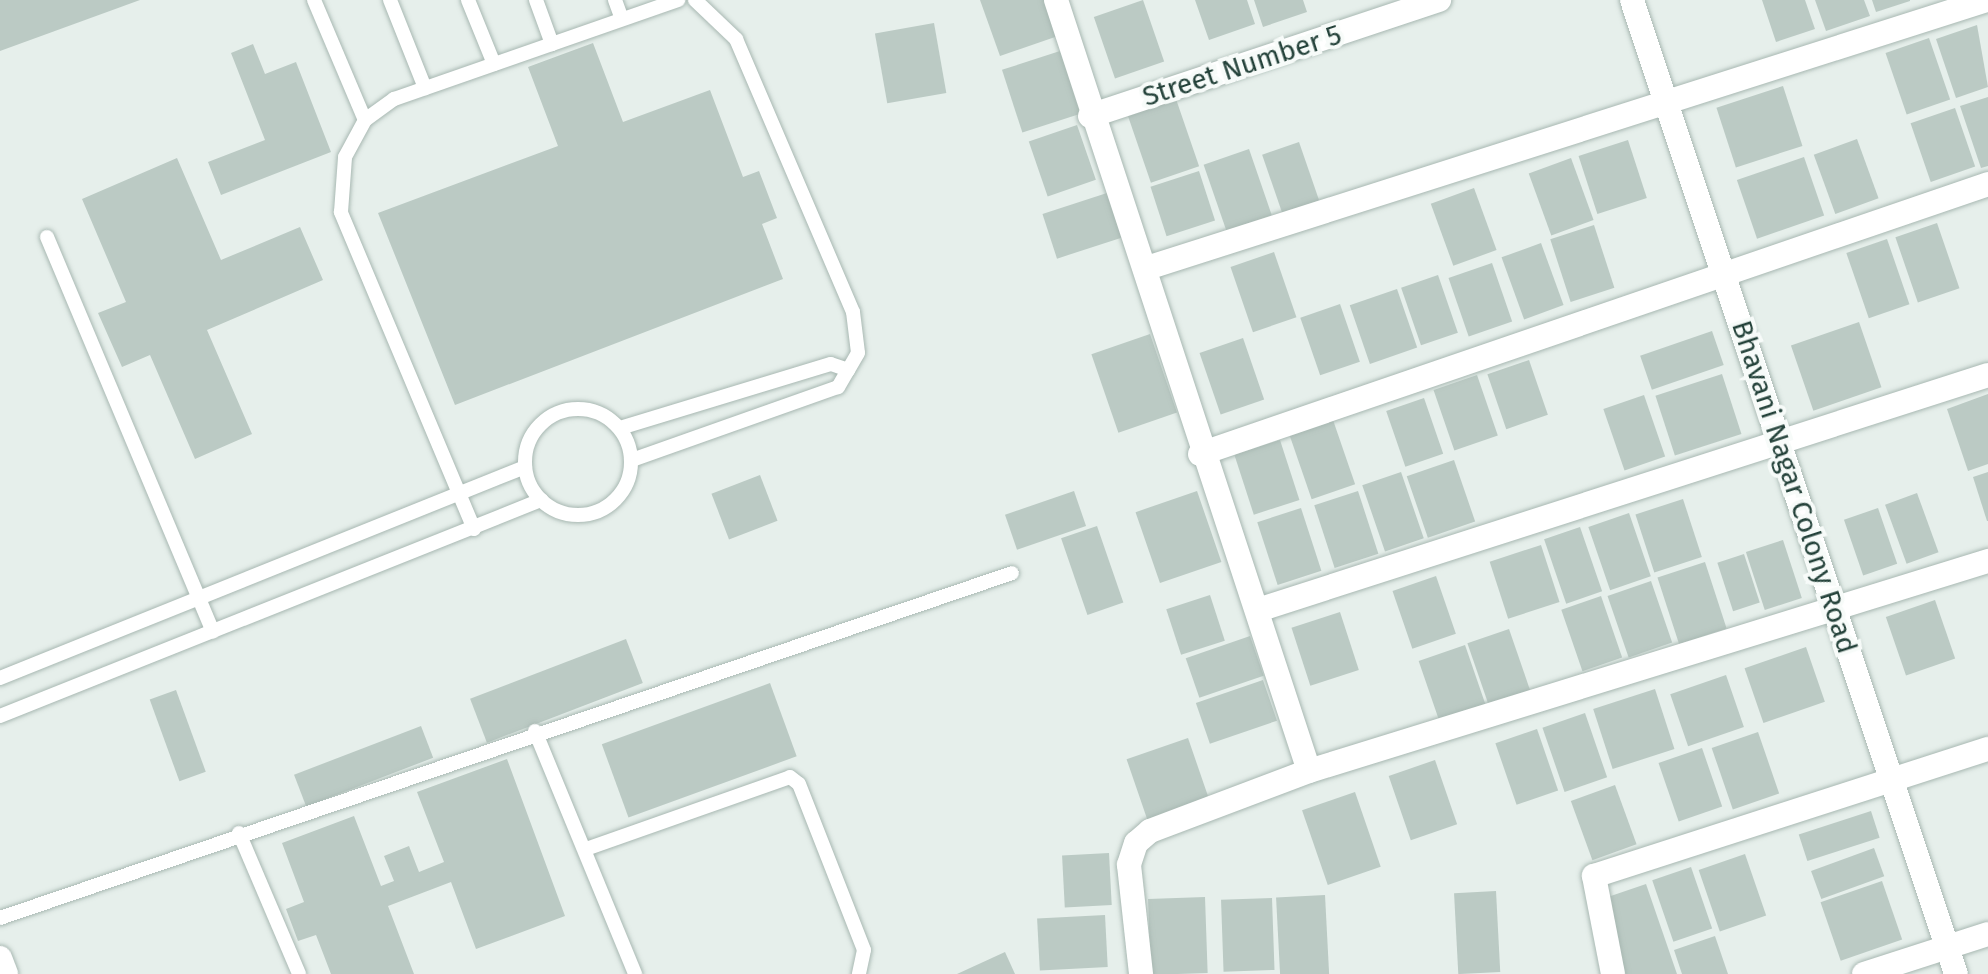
<!DOCTYPE html>
<style>
body{margin:0}
#map{position:relative;width:1988px;height:974px;overflow:hidden;background:#e6efeb;font-family:"Fira Sans",sans-serif}
div>[style]{position:absolute}
[style*='--x']{left:calc(var(--x)*1px);top:calc(var(--y)*1px);width:calc(var(--w)*1px);rotate:calc(var(--a)*1deg)}
.building>*{inset:0;background:#bbcac4;transform-origin:0 0}
.roads{filter:drop-shadow(0 0 2px #a8b8b2) drop-shadow(0 0 2px #a8b8b2)}
.lane>*{height:14px;margin:-7px;padding:0 7px;transform-origin:7px;border-radius:7px;background:#fff}
.lane>.ring{margin:-7px;padding:0;box-sizing:content-box;background:none;border:14px solid #fff;border-radius:50%}
.street>*{height:24px;margin:-12px;padding:0 12px;transform-origin:12px;border-radius:12px;background:#fff}
.secondary>*{height:24px;margin:-12px;padding:0 12px;transform-origin:12px;border-radius:12px;background:#fff}
span{translate:-50% -50%;white-space:nowrap;text-align:center;line-height:1.15;-webkit-text-stroke:8px #f7fbf9;paint-order:stroke}
.street-label{font-size:28px;color:#24423a}
</style>
<div id="map">
<div class="building">
<div style="clip-path:polygon(0 0,140px 0,0 51px)"></div>
<div style="clip-path:polygon(980px 0,1046px 0,1058px 36px,1000px 56px)"></div>
<div style="left:1143px;top:0;width:65px;height:52px;rotate:71deg"></div>
<div style="clip-path:polygon(1195px 0,1247px 0,1255px 24px,1209px 40px)"></div>
<div style="clip-path:polygon(1254px 0,1303px 0,1307px 12px,1263px 27px)"></div>
<div style="clip-path:polygon(1762px 0,1805px 0,1815px 29px,1776px 42px)"></div>
<div style="clip-path:polygon(1815px 0,1864px 0,1870px 16px,1826px 31px)"></div>
<div style="clip-path:polygon(1872px 0,1910px 0,1910px 1px,1876px 12px)"></div>
<div style="left:934px;top:23px;width:71px;height:60px;rotate:80deg"></div>
<div style="clip-path:polygon(1977px 25px,1988px 87px,1956px 98px,1936px 39px)"></div>
<div style="left:1929px;top:38px;width:65px;height:46px;rotate:71deg"></div>
<div style="clip-path:polygon(593px 43px,623px 122px,710px 90px,743px 177px,759px 171px,777px 218px,762px 224px,783px 279px,455px 405px,378px 213px,558px 146px,528px 67px)"></div>
<div style="clip-path:polygon(253px 44px,265px 74px,296px 62px,331px 152px,221px 195px,208px 162px,265px 140px,231px 53px)"></div>
<div style="left:1060px;top:51px;width:66px;height:61px;rotate:72deg"></div>
<div style="left:1783px;top:86px;width:63px;height:70px;rotate:72deg"></div>
<div style="clip-path:polygon(1988px 97px,1988px 166px,1981px 168px,1960px 106px)"></div>
<div style="left:1176px;top:99px;width:71px;height:51px;rotate:71deg"></div>
<div style="left:1955px;top:108px;width:62px;height:47px;rotate:71deg"></div>
<div style="left:1077px;top:125px;width:58px;height:51px;rotate:71deg"></div>
<div style="left:1857px;top:139px;width:63px;height:46px;rotate:70deg"></div>
<div style="left:1628px;top:140px;width:61px;height:52px;rotate:72deg"></div>
<div style="left:1299px;top:142px;width:62px;height:39px;rotate:71deg"></div>
<div style="left:1249px;top:149px;width:70px;height:48px;rotate:71deg"></div>
<div style="left:1804px;top:157px;width:62px;height:71px;rotate:71deg"></div>
<div style="clip-path:polygon(177px 158px,221px 260px,300px 227px,323px 280px,207px 330px,252px 434px,195px 459px,150px 355px,122px 367px,98px 313px,126px 302px,82px 199px)"></div>
<div style="left:1571px;top:158px;width:66px;height:45px;rotate:70deg"></div>
<div style="left:1199px;top:171px;width:52px;height:51px;rotate:72deg"></div>
<div style="left:1474px;top:188px;width:66px;height:46px;rotate:70deg"></div>
<div style="left:1110px;top:192px;width:47px;height:71px;rotate:72deg"></div>
<div style="left:1937px;top:223px;width:69px;height:44px;rotate:71deg"></div>
<div style="left:1594px;top:225px;width:66px;height:46px;rotate:72deg"></div>
<div style="left:1887px;top:239px;width:69px;height:43px;rotate:71deg"></div>
<div style="left:1541px;top:243px;width:66px;height:42px;rotate:70deg"></div>
<div style="left:1274px;top:252px;width:69px;height:46px;rotate:71deg"></div>
<div style="left:1492px;top:263px;width:62px;height:46px;rotate:71deg"></div>
<div style="left:1438px;top:275px;width:61px;height:39px;rotate:71deg"></div>
<div style="left:1397px;top:289px;width:62px;height:50px;rotate:71deg"></div>
<div style="left:1340px;top:304px;width:61px;height:42px;rotate:71deg"></div>
<div style="left:1859px;top:322px;width:69px;height:72px;rotate:71deg"></div>
<div style="left:1712px;top:331px;width:36px;height:76px;rotate:71deg"></div>
<div style="left:1150px;top:334px;width:83px;height:62px;rotate:71deg"></div>
<div style="left:1243px;top:338px;width:65px;height:46px;rotate:71deg"></div>
<div style="left:1529px;top:360px;width:58px;height:44px;rotate:71deg"></div>
<div style="left:1722px;top:374px;width:63px;height:70px;rotate:72deg"></div>
<div style="left:1477px;top:375px;width:64px;height:46px;rotate:71deg"></div>
<div style="clip-path:polygon(1988px 394px,1988px 464px,1968px 471px,1947px 409px)"></div>
<div style="left:1644px;top:395px;width:65px;height:43px;rotate:71deg"></div>
<div style="left:1424px;top:398px;width:59px;height:40px;rotate:71deg"></div>
<div style="left:1333px;top:420px;width:68px;height:46px;rotate:71deg"></div>
<div style="left:1280px;top:440px;width:63px;height:48px;rotate:72deg"></div>
<div style="left:1454px;top:460px;width:65px;height:50px;rotate:71deg"></div>
<div style="left:1401px;top:472px;width:70px;height:41px;rotate:71deg"></div>
<div style="clip-path:polygon(1988px 472px,1988px 521px,1987px 521px,1973px 477px)"></div>
<div style="left:760px;top:475px;width:49px;height:52px;rotate:69deg"></div>
<div style="left:1074px;top:491px;width:37px;height:73px;rotate:71deg"></div>
<div style="left:1197px;top:491px;width:75px;height:65px;rotate:71deg"></div>
<div style="left:1358px;top:491px;width:66px;height:46px;rotate:72deg"></div>
<div style="left:1917px;top:493px;width:63px;height:34px;rotate:70deg"></div>
<div style="left:1683px;top:499px;width:61px;height:50px;rotate:72deg"></div>
<div style="left:1301px;top:508px;width:66px;height:46px;rotate:72deg"></div>
<div style="left:1878px;top:508px;width:59px;height:36px;rotate:71deg"></div>
<div style="left:1629px;top:513px;width:67px;height:43px;rotate:71deg"></div>
<div style="left:1097px;top:526px;width:81px;height:38px;rotate:71deg"></div>
<div style="left:1580px;top:527px;width:68px;height:38px;rotate:71deg"></div>
<div style="left:1783px;top:540px;width:61px;height:39px;rotate:72deg"></div>
<div style="left:1541px;top:545px;width:60px;height:54px;rotate:72deg"></div>
<div style="left:1744px;top:554px;width:51px;height:28px;rotate:72deg"></div>
<div style="left:1705px;top:562px;width:70px;height:50px;rotate:72deg"></div>
<div style="left:1436px;top:576px;width:61px;height:46px;rotate:71deg"></div>
<div style="left:1651px;top:581px;width:65px;height:46px;rotate:71deg"></div>
<div style="left:1210px;top:595px;width:48px;height:46px;rotate:72deg"></div>
<div style="left:1601px;top:596px;width:65px;height:42px;rotate:71deg"></div>
<div style="left:1935px;top:600px;width:62px;height:52px;rotate:71deg"></div>
<div style="left:1340px;top:612px;width:61px;height:51px;rotate:72deg"></div>
<div style="left:1509px;top:629px;width:65px;height:44px;rotate:71deg"></div>
<div style="left:1250px;top:636px;width:42px;height:68px;rotate:71deg"></div>
<div style="left:626px;top:639px;width:47px;height:167px;rotate:69deg"></div>
<div style="left:1465px;top:645px;width:70px;height:49px;rotate:71deg"></div>
<div style="left:1806px;top:647px;width:58px;height:65px;rotate:71deg"></div>
<div style="left:1726px;top:675px;width:55px;height:59px;rotate:71deg"></div>
<div style="left:1263px;top:680px;width:43px;height:71px;rotate:71deg"></div>
<div style="left:770px;top:683px;width:78px;height:179px;rotate:70deg"></div>
<div style="left:1655px;top:689px;width:63px;height:65px;rotate:72deg"></div>
<div style="left:176px;top:690px;width:87px;height:28px;rotate:70deg"></div>
<div style="left:1585px;top:713px;width:68px;height:45px;rotate:71deg"></div>
<div style="left:421px;top:726px;width:34px;height:136px;rotate:69deg"></div>
<div style="left:1537px;top:729px;width:65px;height:44px;rotate:71deg"></div>
<div style="left:1758px;top:732px;width:65px;height:49px;rotate:71deg"></div>
<div style="left:1188px;top:738px;width:64px;height:65px;rotate:71deg"></div>
<div style="left:1702px;top:748px;width:62px;height:46px;rotate:71deg"></div>
<div style="clip-path:polygon(507px 759px,565px 916px,476px 949px,451px 882px,388px 906px,414px 974px,331px 974px,316px 935px,298px 941px,286px 909px,304px 902px,282px 843px,354px 816px,381px 886px,394px 881px,384px 856px,409px 846px,419px 872px,444px 862px,417px 792px)"></div>
<div style="left:1435px;top:760px;width:68px;height:49px;rotate:71deg"></div>
<div style="left:1615px;top:785px;width:63px;height:47px;rotate:70deg"></div>
<div style="left:1355px;top:792px;width:79px;height:56px;rotate:71deg"></div>
<div style="left:1871px;top:811px;width:28px;height:76px;rotate:72deg"></div>
<div style="left:1874px;top:848px;width:30px;height:67px;rotate:70deg"></div>
<div style="left:1109px;top:853px;width:52px;height:47px;rotate:87deg"></div>
<div style="left:1745px;top:854px;width:65px;height:49px;rotate:71deg"></div>
<div style="left:1691px;top:867px;width:65px;height:41px;rotate:71deg"></div>
<div style="left:1882px;top:881px;width:62px;height:65px;rotate:71deg"></div>
<div style="clip-path:polygon(1646px 884px,1677px 974px,1624px 974px,1599px 900px)"></div>
<div style="left:1496px;top:891px;width:81px;height:42px;rotate:87deg"></div>
<div style="left:1325px;top:895px;width:79px;height:49px;rotate:87deg"></div>
<div style="left:1205px;top:897px;width:76px;height:57px;rotate:88deg"></div>
<div style="left:1272px;top:898px;width:72px;height:51px;rotate:88deg"></div>
<div style="left:1105px;top:915px;width:52px;height:68px;rotate:87deg"></div>
<div style="clip-path:polygon(1715px 936px,1728px 974px,1682px 974px,1674px 950px)"></div>
<div style="clip-path:polygon(1005px 952px,1015px 974px,957px 974px)"></div>
</div>
<div class="roads">
<div class="lane">
<div style="--x:314;--y:0;--w:130;--a:67"></div>
<div style="--x:390;--y:0;--w:95;--a:68.3"></div>
<div style="--x:468;--y:0;--w:69;--a:67.9"></div>
<div style="--x:536;--y:0;--w:47;--a:70"></div>
<div style="--x:615;--y:0;--w:20;--a:70"></div>
<div style="--x:695;--y:0;--w:57;--a:43.6"></div>
<div style="--x:736;--y:39;--w:297;--a:66.8"></div>
<div style="--x:853;--y:312;--w:41;--a:83"></div>
<div style="--x:858;--y:353;--w:20;--a:120"></div>
<div style="--x:47;--y:237;--w:428;--a:67.2"></div>
<div class="ring" style="left:525px;top:409px;width:92px;height:92px"></div>
<div style="--x:620;--y:428;--w:220;--a:-16.9"></div>
<div style="--x:831;--y:364;--w:18;--a:19"></div>
<div style="--x:848;--y:370;--w:20;--a:120"></div>
<div style="--x:838;--y:387;--w:219;--a:160.5"></div>
<div style="--x:474;--y:529;--w:344;--a:-112.8"></div>
<div style="--x:341;--y:212;--w:55;--a:-85.8"></div>
<div style="--x:345;--y:157;--w:42;--a:-61.6"></div>
<div style="--x:365;--y:120;--w:36;--a:-36"></div>
<div style="--x:394;--y:99;--w:301;--a:-19.2"></div>
<div style="--x:0;--y:678;--w:566;--a:-21.9"></div>
<div style="--x:0;--y:716;--w:583;--a:-21.76"></div>
<div style="--x:535;--y:731;--w:263;--a:67.6"></div>
<div style="--x:239;--y:833;--w:153;--a:66.9"></div>
<div style="--x:586;--y:849;--w:216;--a:-19.4"></div>
<div style="--x:790;--y:777;--w:11;--a:38"></div>
<div style="--x:799;--y:784;--w:178;--a:68.6"></div>
<div style="--x:864;--y:950;--w:25;--a:102"></div>
<div style="--x:0;--y:918;--w:1069;--a:-18.82"></div>
</div>
<div class="street">
<div style="--x:1056;--y:0;--w:811;--a:71.83"></div>
<div style="--x:1309;--y:771;--w:170;--a:159.3"></div>
<div style="--x:1150;--y:831;--w:18;--a:139"></div>
<div style="--x:1136;--y:843;--w:23;--a:108"></div>
<div style="--x:1129;--y:865;--w:110;--a:83.7"></div>
<div style="--x:1632;--y:0;--w:1026;--a:71.6"></div>
<div style="--x:1090;--y:116;--w:368;--a:-18.4"></div>
<div style="--x:1147;--y:268;--w:882;--a:-17.7"></div>
<div style="--x:1200;--y:454;--w:833;--a:-18.91"></div>
<div style="--x:1258;--y:610;--w:767;--a:-17.84"></div>
<div style="--x:1309;--y:771;--w:711;--a:-17.19"></div>
<div style="--x:1613;--y:974;--w:100;--a:-101"></div>
<div style="--x:1594;--y:876;--w:414;--a:-17.9"></div>
<div style="--x:1864;--y:974;--w:130;--a:-17.9"></div>
</div>
<div class="secondary">
<div style="--x:0;--y:958;--w:17;--a:69"></div>
</div>
</div>
<div class="street-label">
<span style="left:1242px;top:66px;rotate:-18deg">Street Number 5</span>
<span style="left:1794px;top:487px;rotate:72deg">Bhavani Nagar Colony Road</span>
</div>
</div>
